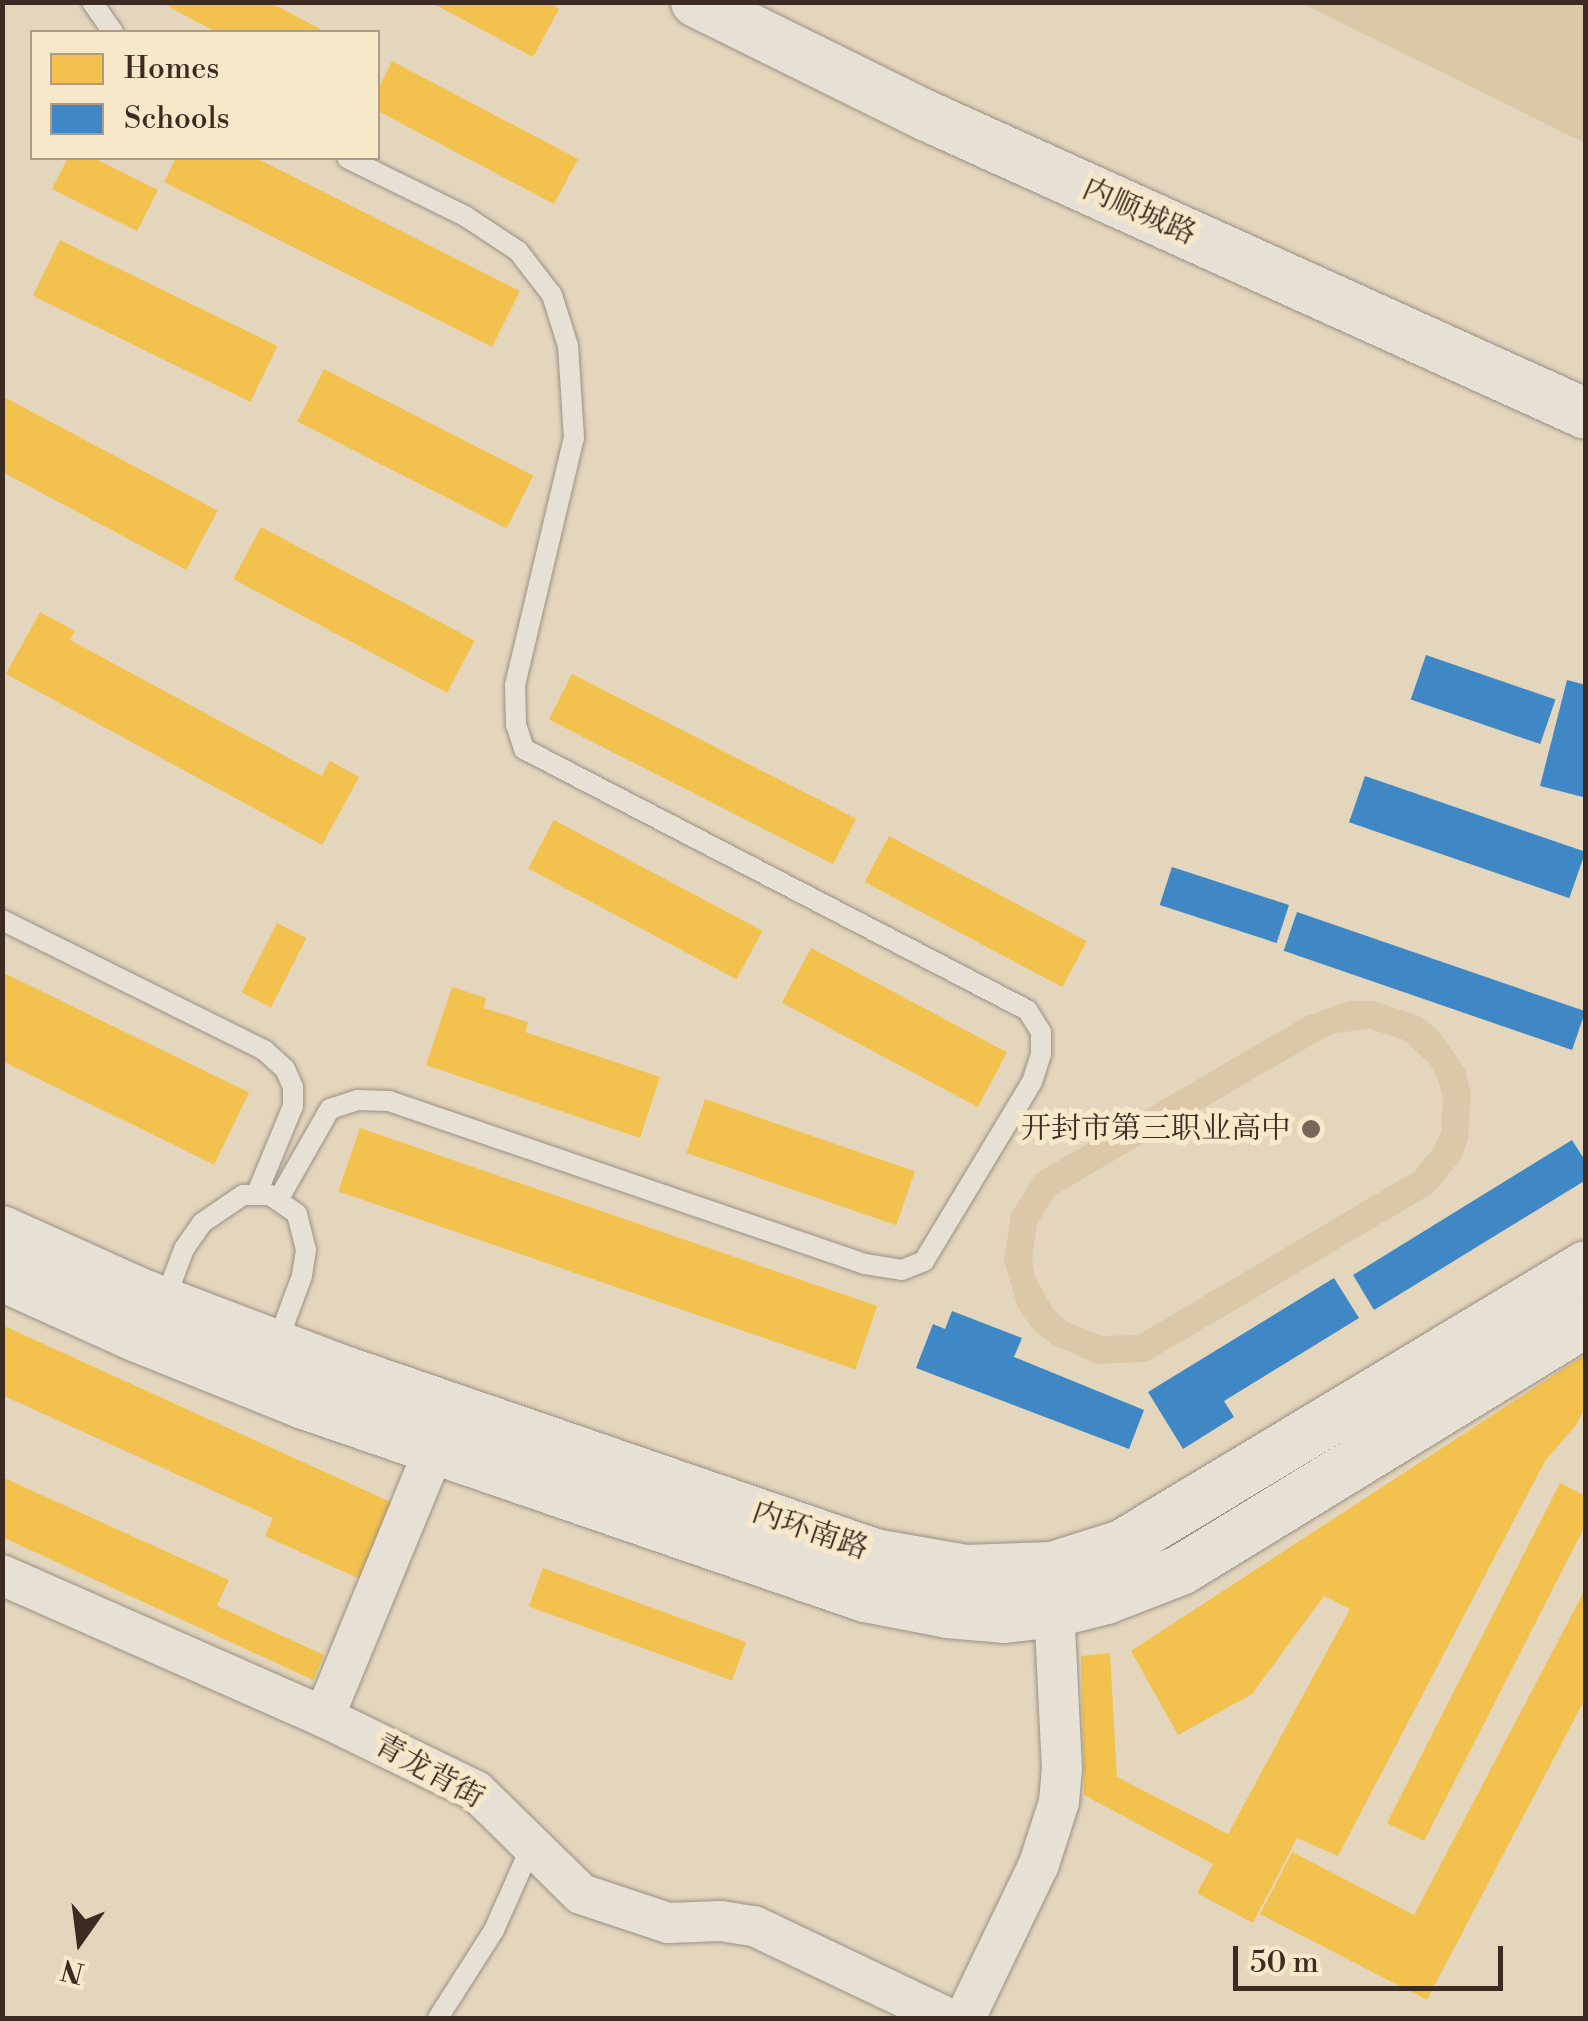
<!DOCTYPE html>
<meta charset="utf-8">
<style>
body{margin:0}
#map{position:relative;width:1588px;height:2021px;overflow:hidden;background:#e4d6bd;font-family:"Libre Bodoni","Noto Serif SC",serif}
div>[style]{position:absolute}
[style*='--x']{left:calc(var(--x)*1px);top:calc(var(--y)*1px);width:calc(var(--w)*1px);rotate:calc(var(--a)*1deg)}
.green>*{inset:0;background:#dbc8a8}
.homes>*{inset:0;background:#f2c14e;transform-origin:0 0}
.schools>*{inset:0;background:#3f88c5;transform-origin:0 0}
.roads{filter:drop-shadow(0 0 2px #9a9182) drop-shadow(0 0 2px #9a9182)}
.service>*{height:20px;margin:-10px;padding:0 10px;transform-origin:10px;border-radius:10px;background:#e7e1d5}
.minor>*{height:40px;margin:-20px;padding:0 20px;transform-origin:20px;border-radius:20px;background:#e7e1d5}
.tertiary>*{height:50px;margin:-25px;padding:0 25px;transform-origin:25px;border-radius:25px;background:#e7e1d5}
.dots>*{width:28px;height:28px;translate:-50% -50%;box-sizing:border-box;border:5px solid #f7e8ca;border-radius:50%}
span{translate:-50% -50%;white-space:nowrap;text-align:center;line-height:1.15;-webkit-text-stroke:10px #f7e8ca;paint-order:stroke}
.street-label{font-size:30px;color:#3c2b23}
.poi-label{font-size:30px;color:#3c2b23}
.right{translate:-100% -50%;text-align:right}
.frame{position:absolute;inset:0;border:5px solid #3c2b23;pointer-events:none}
.legend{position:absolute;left:30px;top:30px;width:350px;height:130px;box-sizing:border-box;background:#f7e8ca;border:2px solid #ac9c87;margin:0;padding:12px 18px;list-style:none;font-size:30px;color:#3c2b23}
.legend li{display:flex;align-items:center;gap:20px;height:50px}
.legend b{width:50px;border:2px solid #ac9c87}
.north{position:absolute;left:30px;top:1891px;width:100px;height:100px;-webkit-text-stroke:8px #f7e8ca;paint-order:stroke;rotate:194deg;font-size:28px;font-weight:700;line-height:40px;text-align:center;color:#3c2b23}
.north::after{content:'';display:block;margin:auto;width:35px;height:45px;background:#3c2b23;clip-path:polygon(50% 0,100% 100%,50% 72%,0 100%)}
.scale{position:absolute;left:1233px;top:1946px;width:270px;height:45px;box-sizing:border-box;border:5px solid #3c2b23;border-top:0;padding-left:12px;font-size:30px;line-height:35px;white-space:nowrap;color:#3c2b23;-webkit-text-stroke:8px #f7e8ca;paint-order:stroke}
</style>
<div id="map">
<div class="green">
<div style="clip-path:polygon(1301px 3px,1585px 3px,1585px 143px,1484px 93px)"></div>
<div style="clip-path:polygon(evenodd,1349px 1001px,1373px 1001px,1419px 1016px,1438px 1030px,1465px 1069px,1471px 1093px,1468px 1139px,1461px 1159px,1433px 1193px,1147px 1362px,1097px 1364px,1051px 1344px,1032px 1328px,1018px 1308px,1004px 1261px,1011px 1214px,1036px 1174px,1304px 1017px,1349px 1001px,1370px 1029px,1404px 1040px,1430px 1064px,1438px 1080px,1443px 1097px,1441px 1131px,1435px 1146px,1415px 1171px,1138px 1335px,1102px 1336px,1067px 1322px,1053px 1309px,1035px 1277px,1032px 1259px,1037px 1224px,1055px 1195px,1317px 1042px,1335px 1033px,1370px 1029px)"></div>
</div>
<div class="homes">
<div style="clip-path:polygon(160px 2px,269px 2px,326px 32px,216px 32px)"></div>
<div style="clip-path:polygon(430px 2px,547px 2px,559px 9px,533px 57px)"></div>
<div style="clip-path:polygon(392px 61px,578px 159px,554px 204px,378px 111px,378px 89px)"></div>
<div style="clip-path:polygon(68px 158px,94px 158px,158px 190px,137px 231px,52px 189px)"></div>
<div style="clip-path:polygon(176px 158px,256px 158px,520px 291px,492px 347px,164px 182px)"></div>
<div style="left:60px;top:240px;width:242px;height:62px;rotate:26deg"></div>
<div style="left:324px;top:369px;width:235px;height:59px;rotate:27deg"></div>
<div style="left:4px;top:397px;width:242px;height:67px;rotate:28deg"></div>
<div style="left:261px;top:527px;width:242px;height:59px;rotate:28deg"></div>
<div style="clip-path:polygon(40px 612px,75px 631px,70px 640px,322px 776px,330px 761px,359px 777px,322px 845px,6px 674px)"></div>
<div style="left:572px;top:674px;width:319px;height:51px;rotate:27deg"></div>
<div style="left:554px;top:820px;width:236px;height:55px;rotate:28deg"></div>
<div style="left:889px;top:836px;width:224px;height:52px;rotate:28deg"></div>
<div style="left:277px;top:923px;width:33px;height:78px;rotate:27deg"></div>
<div style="left:811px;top:948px;width:222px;height:62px;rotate:28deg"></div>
<div style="left:2px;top:972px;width:275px;height:80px;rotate:26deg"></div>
<div style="clip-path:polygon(452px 987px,486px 998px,484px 1008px,528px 1022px,525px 1032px,660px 1077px,640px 1138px,426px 1065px)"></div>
<div style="left:705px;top:1099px;width:222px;height:57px;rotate:19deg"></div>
<div style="left:360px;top:1128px;width:547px;height:67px;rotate:19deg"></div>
<div style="clip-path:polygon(2px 1325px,395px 1504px,360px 1579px,265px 1536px,273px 1518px,2px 1395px)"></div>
<div style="clip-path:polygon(1586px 1354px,1586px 1406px,1576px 1425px,1545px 1461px,1338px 1856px,1297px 1838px,1253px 1923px,1197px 1893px,1213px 1864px,1084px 1795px,1081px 1656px,1110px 1653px,1117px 1777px,1228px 1834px,1350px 1609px,1324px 1596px,1252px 1694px,1178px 1735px,1131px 1651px)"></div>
<div style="clip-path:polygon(2px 1477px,229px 1580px,217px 1606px,324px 1655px,313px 1680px,2px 1537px)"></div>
<div style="clip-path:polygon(1560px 1483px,1586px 1496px,1586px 1524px,1424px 1841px,1387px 1823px)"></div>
<div style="left:543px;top:1568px;width:216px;height:41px;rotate:20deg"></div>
<div style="clip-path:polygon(1586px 1588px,1586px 1697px,1427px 2000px,1260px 1914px,1292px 1852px,1414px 1915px)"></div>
</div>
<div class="schools">
<div style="left:1426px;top:655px;width:137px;height:47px;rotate:19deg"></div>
<div style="clip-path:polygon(1567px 680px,1586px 685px,1583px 797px,1540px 786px)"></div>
<div style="left:1365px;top:776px;width:233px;height:49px;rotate:19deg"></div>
<div style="left:1172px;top:867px;width:123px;height:40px;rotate:18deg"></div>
<div style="left:1297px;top:912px;width:305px;height:41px;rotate:19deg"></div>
<div style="clip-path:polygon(1572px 1140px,1586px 1162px,1586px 1180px,1374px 1310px,1353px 1275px)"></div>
<div style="clip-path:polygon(1334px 1278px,1359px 1318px,1224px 1401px,1234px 1417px,1183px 1449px,1148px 1392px)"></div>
<div style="clip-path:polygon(952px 1311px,1022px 1338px,1014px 1357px,1144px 1410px,1129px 1449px,916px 1368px,933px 1324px,945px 1329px)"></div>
</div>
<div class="roads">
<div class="service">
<div style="--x:92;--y:2;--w:37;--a:55"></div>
<div style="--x:2;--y:920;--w:292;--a:26.4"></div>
<div style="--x:264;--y:1050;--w:28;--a:42"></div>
<div style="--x:285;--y:1069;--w:20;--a:66"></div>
<div style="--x:293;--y:1087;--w:19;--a:90"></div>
<div style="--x:293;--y:1106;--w:94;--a:112.5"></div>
<div style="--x:278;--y:1200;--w:105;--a:-60.3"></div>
<div style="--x:330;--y:1109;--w:29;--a:-18"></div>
<div style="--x:358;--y:1100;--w:31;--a:2"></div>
<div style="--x:389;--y:1101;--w:503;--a:18.9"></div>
<div style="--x:865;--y:1264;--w:37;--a:9"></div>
<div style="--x:902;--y:1270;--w:24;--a:-22"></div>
<div style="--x:924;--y:1261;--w:209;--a:-58.9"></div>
<div style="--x:1032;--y:1082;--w:29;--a:-72"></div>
<div style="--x:1041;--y:1054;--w:22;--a:-90"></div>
<div style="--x:1041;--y:1032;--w:26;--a:-122"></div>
<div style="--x:1027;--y:1010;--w:567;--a:-152.58"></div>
<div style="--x:524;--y:749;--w:25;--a:-108"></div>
<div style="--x:516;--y:725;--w:40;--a:-91.4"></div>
<div style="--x:515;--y:685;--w:254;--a:-76.6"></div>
<div style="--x:574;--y:438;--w:92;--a:-93.7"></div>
<div style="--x:568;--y:346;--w:53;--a:-107.4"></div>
<div style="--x:552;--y:295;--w:56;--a:-127.7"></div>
<div style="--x:518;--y:251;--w:64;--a:-146.6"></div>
<div style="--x:465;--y:216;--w:131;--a:-153.8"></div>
<div style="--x:164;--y:1302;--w:57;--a:-69.3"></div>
<div style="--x:184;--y:1249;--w:32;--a:-55"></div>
<div style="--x:202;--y:1223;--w:50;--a:-34.3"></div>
<div style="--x:243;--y:1195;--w:27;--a:0"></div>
<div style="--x:270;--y:1195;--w:33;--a:35"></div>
<div style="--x:297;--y:1214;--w:37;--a:76"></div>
<div style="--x:306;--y:1250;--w:26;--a:99"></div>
<div style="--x:302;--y:1276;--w:72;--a:110.5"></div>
<div style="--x:438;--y:2018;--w:104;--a:-57.5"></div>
<div style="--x:494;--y:1930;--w:91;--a:-66"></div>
</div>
<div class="minor">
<div style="--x:2;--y:1575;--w:352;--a:23.8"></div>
<div style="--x:324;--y:1717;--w:169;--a:26"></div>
<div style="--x:476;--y:1791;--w:147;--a:44.4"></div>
<div style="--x:581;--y:1894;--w:92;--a:18.4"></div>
<div style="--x:668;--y:1923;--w:53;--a:-2.2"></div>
<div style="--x:721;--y:1921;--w:33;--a:9"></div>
<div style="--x:754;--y:1926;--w:215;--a:25.4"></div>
<div style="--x:324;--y:1717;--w:291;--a:-67.6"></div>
<div style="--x:965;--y:2018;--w:171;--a:-64.3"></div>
<div style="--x:1039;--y:1864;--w:65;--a:-72.1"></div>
<div style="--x:1059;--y:1802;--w:32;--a:-85"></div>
<div style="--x:1062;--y:1770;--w:187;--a:-92.8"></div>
</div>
<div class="tertiary">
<div style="--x:696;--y:2;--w:258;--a:26.3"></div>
<div style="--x:927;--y:116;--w:723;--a:24.33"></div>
<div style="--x:2;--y:1231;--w:148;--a:24.3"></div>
<div style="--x:137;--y:1292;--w:225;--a:20.9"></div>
<div style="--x:347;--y:1372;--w:558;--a:19.02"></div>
<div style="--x:875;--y:1554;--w:92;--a:10"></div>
<div style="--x:966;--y:1570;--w:86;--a:-2"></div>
<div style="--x:1052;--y:1567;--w:73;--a:-17.4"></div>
<div style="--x:1122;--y:1545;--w:541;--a:-31.02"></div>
<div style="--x:2;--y:1276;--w:148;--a:24.3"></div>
<div style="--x:137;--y:1337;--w:177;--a:21.9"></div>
<div style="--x:301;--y:1403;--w:596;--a:18.98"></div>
<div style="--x:865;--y:1597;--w:84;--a:11"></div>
<div style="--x:947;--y:1613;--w:57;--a:5"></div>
<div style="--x:1004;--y:1618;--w:51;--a:-6.7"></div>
<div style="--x:1055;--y:1612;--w:53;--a:-14.3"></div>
<div style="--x:1106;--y:1599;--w:80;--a:-21.1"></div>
<div style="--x:1181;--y:1570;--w:475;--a:-31.5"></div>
</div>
</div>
<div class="dots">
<div style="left:1311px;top:1129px;background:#776759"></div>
</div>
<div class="street-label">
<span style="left:1139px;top:212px;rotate:24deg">内顺城路</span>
<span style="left:810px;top:1531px;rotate:19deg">内环南路</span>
<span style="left:429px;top:1772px;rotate:29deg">青龙背街</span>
</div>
<div class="poi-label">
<span class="right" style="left:1291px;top:1129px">开封市第三职业高中</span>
</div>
<div class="frame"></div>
<ul class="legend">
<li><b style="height:28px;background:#f2c14e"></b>Homes</li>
<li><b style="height:28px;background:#3f88c5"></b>Schools</li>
</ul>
<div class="north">N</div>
<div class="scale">50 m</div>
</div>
